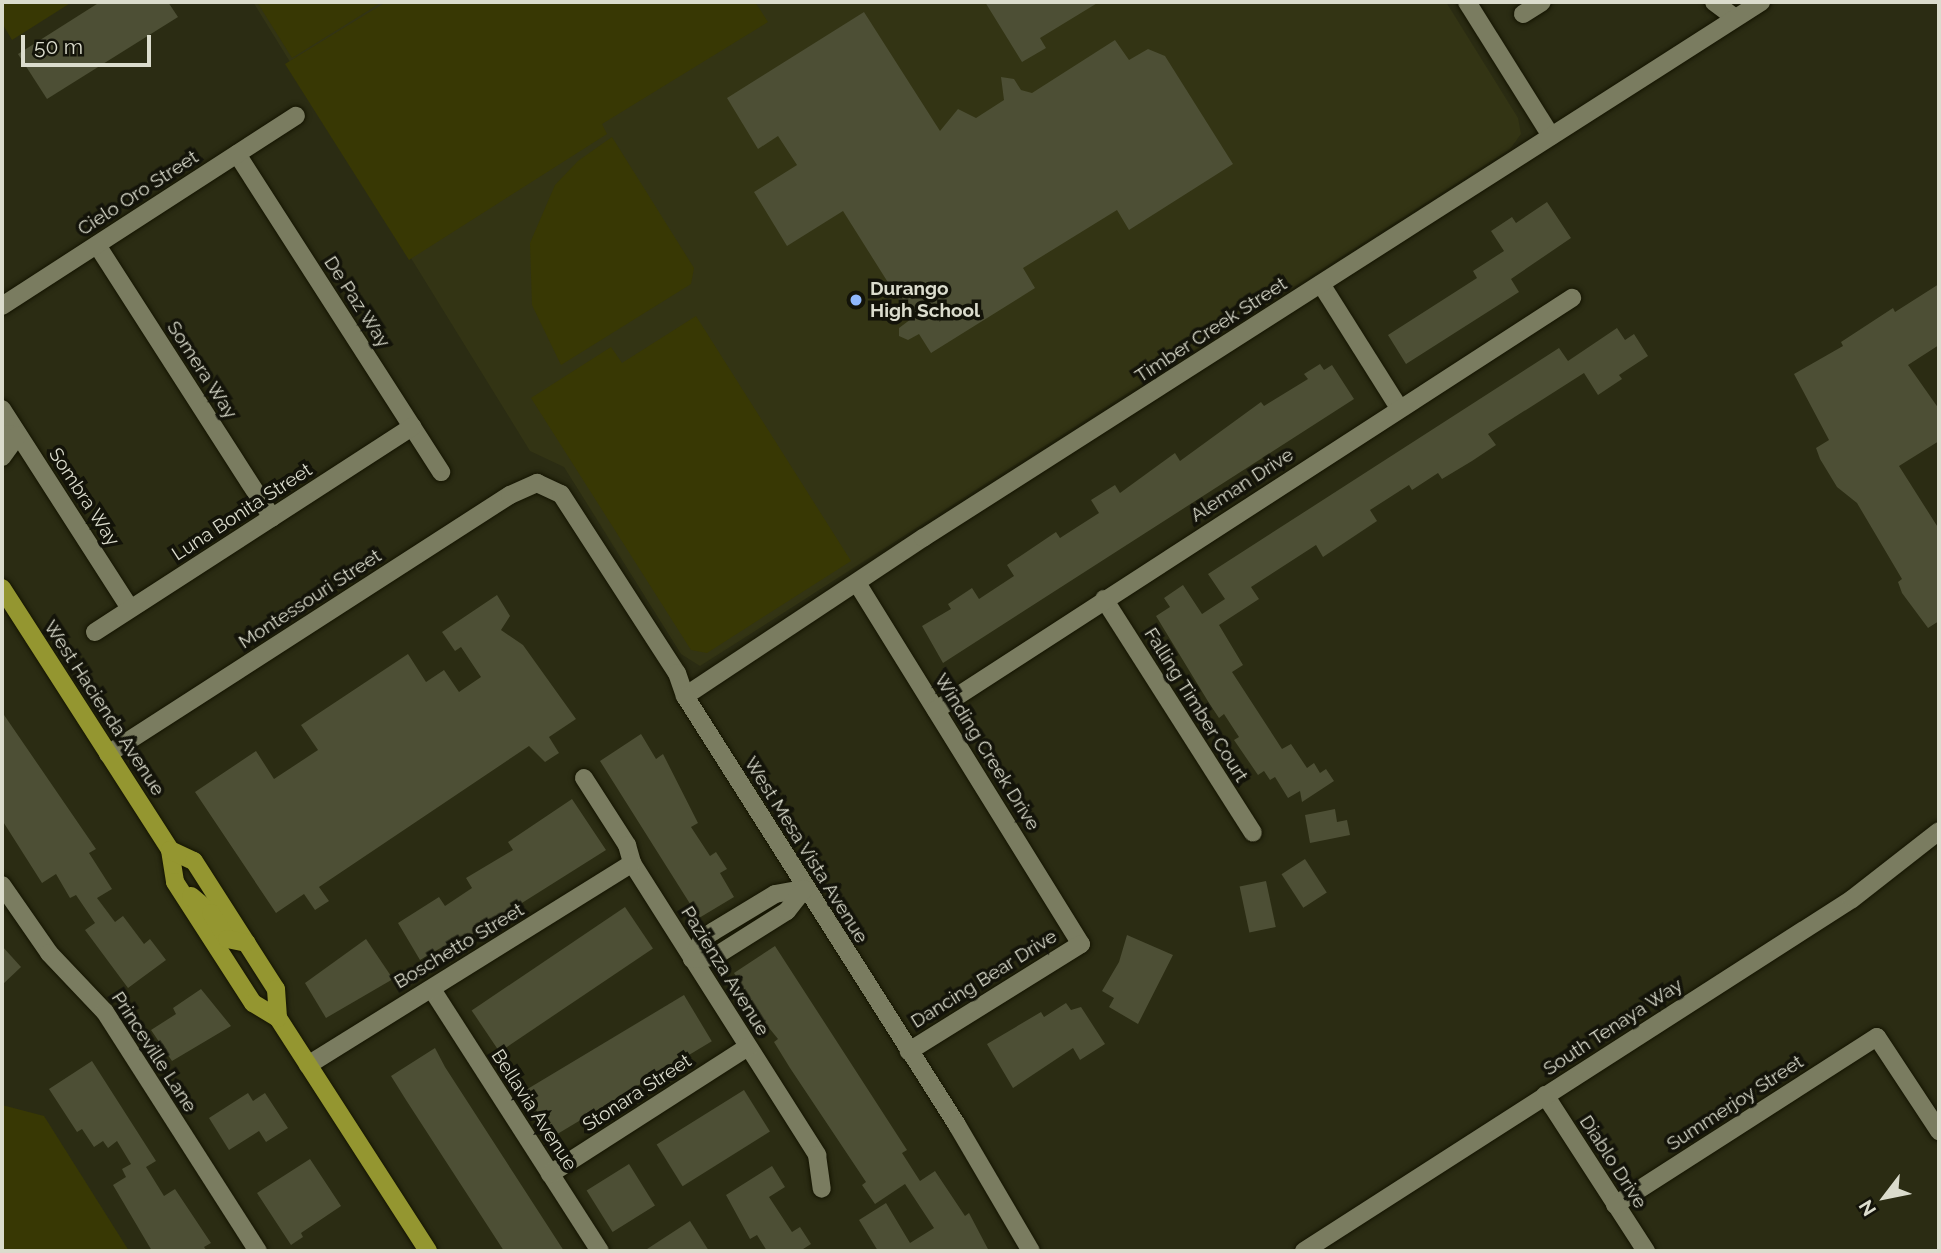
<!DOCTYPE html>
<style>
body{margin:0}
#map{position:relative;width:1941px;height:1253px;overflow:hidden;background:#2b2c13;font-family:Raleway,sans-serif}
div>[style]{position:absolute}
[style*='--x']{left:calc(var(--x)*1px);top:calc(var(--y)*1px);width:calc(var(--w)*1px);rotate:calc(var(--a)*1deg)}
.built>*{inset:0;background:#333414}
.green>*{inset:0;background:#383804}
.building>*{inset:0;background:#4d4f35;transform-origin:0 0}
.roads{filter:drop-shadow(0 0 2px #141400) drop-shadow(0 0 2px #141400)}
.minor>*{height:18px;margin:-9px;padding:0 9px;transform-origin:9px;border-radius:9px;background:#7a7c60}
.major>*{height:18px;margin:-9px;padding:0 9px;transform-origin:9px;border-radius:9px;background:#949630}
.dots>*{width:19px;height:19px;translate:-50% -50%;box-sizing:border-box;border:4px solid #131309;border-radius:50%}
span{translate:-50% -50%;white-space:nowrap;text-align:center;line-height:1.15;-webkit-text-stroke:7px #131309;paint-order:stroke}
.street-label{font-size:19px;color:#dbdccd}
.poi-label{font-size:19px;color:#dbdccd;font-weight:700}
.left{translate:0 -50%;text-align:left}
.frame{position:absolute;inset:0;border:4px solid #dbdccd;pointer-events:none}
.north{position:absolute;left:1850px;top:1162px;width:70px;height:70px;-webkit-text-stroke:5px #131309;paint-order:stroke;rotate:238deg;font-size:19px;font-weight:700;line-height:28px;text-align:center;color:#dbdccd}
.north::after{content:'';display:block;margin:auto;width:24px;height:32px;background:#dbdccd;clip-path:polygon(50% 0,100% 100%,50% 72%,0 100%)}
.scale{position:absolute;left:21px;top:35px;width:130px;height:32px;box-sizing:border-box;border:4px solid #dbdccd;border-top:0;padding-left:9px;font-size:21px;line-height:24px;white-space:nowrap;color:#dbdccd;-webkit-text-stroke:5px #131309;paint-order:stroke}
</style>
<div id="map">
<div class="built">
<div style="clip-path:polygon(253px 2px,1446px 2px,1518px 118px,1521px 134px,1510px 149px,700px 666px,681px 654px,564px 467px,530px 451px)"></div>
</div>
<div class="green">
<div style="clip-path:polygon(2px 2px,72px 2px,12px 40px,2px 23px)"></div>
<div style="clip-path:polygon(257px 2px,382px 2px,292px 58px)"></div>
<div style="clip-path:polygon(386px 2px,755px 2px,768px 22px,602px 124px,607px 134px,409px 260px,285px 64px)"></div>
<div style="clip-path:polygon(612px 137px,694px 268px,691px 284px,561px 365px,532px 305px,530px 243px,555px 185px,578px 161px)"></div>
<div style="clip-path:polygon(696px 316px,851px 561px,707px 653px,691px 650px,531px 398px,611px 347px,622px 363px)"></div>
<div style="clip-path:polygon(2px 1105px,44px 1116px,129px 1251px,2px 1251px)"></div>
</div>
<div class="building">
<div style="clip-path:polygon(100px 2px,168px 2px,178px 17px,47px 99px,18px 54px)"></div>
<div style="clip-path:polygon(985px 2px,1099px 2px,1040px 38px,1046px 48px,1022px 62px)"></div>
<div style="clip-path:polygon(864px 12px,940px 131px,958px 109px,976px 118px,1004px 100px,1001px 77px,1014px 79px,1021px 90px,1032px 93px,1115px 40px,1129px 60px,1148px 49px,1165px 56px,1233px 164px,1129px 230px,1117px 210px,1023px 268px,1035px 288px,931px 353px,919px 334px,908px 340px,899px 336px,899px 328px,911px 319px,843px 211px,787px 246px,754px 192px,797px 165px,778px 136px,758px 149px,727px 98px)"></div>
<div style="clip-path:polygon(1547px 202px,1571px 238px,1511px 279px,1519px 292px,1406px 364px,1388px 335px,1477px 278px,1473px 271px,1504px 251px,1491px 231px,1512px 217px,1516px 223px)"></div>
<div style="clip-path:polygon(1939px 284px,1939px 345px,1908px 365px,1939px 409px,1939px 441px,1899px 466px,1939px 529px,1939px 621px,1928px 628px,1902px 593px,1898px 582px,1902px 579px,1857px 503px,1837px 487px,1820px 459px,1816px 448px,1829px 440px,1794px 374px,1843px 346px,1841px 342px,1893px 308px,1895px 312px)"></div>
<div style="clip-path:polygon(1617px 328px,1625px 340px,1634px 334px,1648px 356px,1619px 375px,1622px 379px,1598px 395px,1584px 373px,1488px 434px,1496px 445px,1472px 461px,1442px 479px,1438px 473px,1412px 490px,1409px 485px,1370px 510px,1377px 521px,1323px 557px,1316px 545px,1251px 587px,1259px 599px,1219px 625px,1243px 665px,1232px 672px,1282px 749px,1291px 744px,1307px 768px,1314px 763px,1320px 773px,1326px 769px,1334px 781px,1302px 802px,1300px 791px,1288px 798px,1275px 777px,1270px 780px,1264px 771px,1258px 775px,1234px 740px,1239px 737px,1224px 714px,1219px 718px,1209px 703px,1156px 616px,1170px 607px,1164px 598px,1183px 585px,1202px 614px,1225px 599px,1208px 574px,1559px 348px,1568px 361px)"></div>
<div style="clip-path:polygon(1320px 364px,1324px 370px,1332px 365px,1354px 399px,943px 663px,922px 626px,951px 609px,948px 604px,972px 588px,979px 599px,1014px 576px,1007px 565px,1056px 532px,1060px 538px,1099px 513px,1091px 500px,1115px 485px,1120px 493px,1175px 453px,1180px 461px,1261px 402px,1264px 406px,1308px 379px,1304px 374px)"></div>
<div style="clip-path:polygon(497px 595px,510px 616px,501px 630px,523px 645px,576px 719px,549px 737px,559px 753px,545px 762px,529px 746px,319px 887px,329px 901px,315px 910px,304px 894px,276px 913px,195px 792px,256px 751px,274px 779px,318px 750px,301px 725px,408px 654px,426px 682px,444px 670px,459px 692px,481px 677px,461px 647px,455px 651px,442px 632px)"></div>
<div style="clip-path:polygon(2px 712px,96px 849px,89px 853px,112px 889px,97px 898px,115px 922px,123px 916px,144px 944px,150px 939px,166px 960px,128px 988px,85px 930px,95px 923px,76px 895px,70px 898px,56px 874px,42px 883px,2px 820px)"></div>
<div style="clip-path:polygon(641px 734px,656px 759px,663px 754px,698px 823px,691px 827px,710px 856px,716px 852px,727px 869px,720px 873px,734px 897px,699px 918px,600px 761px)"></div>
<div style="clip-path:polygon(572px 799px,606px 850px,447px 950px,444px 946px,420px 960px,398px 923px,439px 897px,445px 906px,472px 888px,466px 878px,513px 850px,508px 842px)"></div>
<div style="clip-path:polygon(1335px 809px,1337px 822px,1347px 820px,1350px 835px,1310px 843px,1305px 815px)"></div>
<div style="left:1305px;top:859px;width:40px;height:28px;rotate:57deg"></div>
<div style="left:1266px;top:881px;width:47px;height:27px;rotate:78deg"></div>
<div style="left:625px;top:907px;width:50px;height:185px;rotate:56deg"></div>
<div style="clip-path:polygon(1127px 935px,1173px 955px,1138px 1024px,1109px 1007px,1114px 998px,1102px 991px,1119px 962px)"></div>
<div style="clip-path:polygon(366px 939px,393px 979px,326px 1018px,305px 983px)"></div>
<div style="clip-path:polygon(2px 946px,21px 967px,2px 985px)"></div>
<div style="clip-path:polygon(775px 946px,907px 1150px,902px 1153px,920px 1181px,935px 1171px,965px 1216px,969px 1213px,989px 1251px,878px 1251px,859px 1220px,886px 1203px,910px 1243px,934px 1228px,905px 1184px,875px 1204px,862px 1185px,866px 1182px,790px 1068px,774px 1042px,778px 1039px,744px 997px,748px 995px,734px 973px)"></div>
<div style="clip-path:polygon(201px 989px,231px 1026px,172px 1061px,151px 1030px,176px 1014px,173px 1008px)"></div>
<div style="left:684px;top:995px;width:54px;height:186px;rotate:59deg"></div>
<div style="clip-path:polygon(1066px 1003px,1071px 1010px,1081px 1007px,1105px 1044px,1080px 1060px,1073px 1048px,1013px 1088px,987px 1044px,1041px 1012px,1044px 1017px)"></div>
<div style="clip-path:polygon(435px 1048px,445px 1067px,564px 1251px,504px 1251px,406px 1100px,391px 1076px)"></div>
<div style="clip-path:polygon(92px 1061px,156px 1161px,146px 1167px,164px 1196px,175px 1189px,211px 1243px,204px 1247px,207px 1251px,152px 1251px,113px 1185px,126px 1177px,122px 1169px,131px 1164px,117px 1141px,108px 1148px,103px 1141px,94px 1147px,82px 1129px,77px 1132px,49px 1089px)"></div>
<div style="left:744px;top:1090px;width:49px;height:103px;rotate:58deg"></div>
<div style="clip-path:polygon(248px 1093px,253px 1101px,265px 1093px,288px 1128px,266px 1142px,259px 1131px,229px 1150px,209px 1118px)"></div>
<div style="clip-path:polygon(310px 1159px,341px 1206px,301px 1233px,303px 1237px,291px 1245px,257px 1193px)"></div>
<div style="left:629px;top:1164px;width:49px;height:50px;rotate:58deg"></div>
<div style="clip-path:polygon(772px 1166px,785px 1187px,769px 1197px,792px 1232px,800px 1227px,811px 1244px,800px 1251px,767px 1251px,757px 1235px,750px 1239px,726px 1195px)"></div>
<div style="clip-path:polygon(690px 1221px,709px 1251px,644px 1251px)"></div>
</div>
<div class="roads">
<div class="minor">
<div style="--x:1467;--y:2;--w:158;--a:57.9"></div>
<div style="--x:1714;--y:2;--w:26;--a:37"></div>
<div style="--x:1523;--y:14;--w:22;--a:-32"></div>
<div style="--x:237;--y:154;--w:378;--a:57.3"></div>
<div style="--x:97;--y:245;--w:324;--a:57.3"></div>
<div style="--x:1321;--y:284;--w:146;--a:57.8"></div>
<div style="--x:2;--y:306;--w:350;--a:-32.9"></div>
<div style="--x:2;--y:409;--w:237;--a:57.3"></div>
<div style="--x:2;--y:434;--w:16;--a:4"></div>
<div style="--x:18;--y:435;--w:27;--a:126"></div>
<div style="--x:857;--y:583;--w:425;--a:58.2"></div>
<div style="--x:1081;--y:944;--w:203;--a:148.1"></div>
<div style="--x:1104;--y:599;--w:277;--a:57.5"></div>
<div style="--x:95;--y:632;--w:378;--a:-32.9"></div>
<div style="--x:685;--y:696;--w:286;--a:-33.6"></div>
<div style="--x:923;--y:538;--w:995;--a:-32.6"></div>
<div style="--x:936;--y:710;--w:758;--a:-32.94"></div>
<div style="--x:108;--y:754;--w:478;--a:-32.8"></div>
<div style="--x:510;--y:495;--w:30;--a:-24"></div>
<div style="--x:537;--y:483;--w:26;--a:25"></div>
<div style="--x:561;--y:494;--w:213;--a:57.1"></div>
<div style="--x:677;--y:673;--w:24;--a:71"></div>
<div style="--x:685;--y:696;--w:508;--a:57.62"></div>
<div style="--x:957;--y:1125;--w:146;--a:59.6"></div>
<div style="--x:584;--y:778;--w:80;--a:57.3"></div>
<div style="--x:627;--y:845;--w:19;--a:74"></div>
<div style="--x:632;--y:863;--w:346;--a:57.6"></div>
<div style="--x:817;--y:1155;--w:34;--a:82"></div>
<div style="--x:2;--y:885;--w:83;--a:55.3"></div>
<div style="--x:49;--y:953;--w:81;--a:46.5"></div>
<div style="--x:105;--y:1012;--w:284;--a:57.4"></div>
<div style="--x:692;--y:959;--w:22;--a:-63"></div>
<div style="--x:702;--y:939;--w:14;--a:-34"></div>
<div style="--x:714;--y:931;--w:71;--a:-31.2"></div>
<div style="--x:775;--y:894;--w:29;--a:-10"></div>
<div style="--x:692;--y:959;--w:22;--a:-5"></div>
<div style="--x:714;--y:957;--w:86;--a:-32.2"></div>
<div style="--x:787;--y:911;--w:28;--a:-52"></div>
<div style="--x:433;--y:991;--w:309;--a:57.3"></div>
<div style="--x:308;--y:1065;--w:382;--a:-31.9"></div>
<div style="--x:1545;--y:1095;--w:186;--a:57.1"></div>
<div style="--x:550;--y:1174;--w:235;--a:-32.7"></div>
<div style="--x:1615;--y:1205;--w:311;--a:-32.7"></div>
<div style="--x:1877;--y:1037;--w:113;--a:56.6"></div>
<div style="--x:1304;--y:1251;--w:651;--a:-32.71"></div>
<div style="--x:1852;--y:899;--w:110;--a:-38"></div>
</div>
<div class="major">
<div style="--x:2;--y:588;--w:311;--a:57.3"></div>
<div style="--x:170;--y:850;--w:32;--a:81"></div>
<div style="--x:175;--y:882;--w:144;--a:57.2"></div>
<div style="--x:253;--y:1003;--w:29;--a:31"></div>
<div style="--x:278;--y:1018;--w:277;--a:57.2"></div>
<div style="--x:170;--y:850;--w:26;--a:25"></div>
<div style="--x:194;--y:861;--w:152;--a:57.4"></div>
<div style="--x:276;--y:989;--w:29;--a:86"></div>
<div style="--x:191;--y:896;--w:26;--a:40"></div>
<div style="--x:211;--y:913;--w:31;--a:58"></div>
<div style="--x:227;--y:939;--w:20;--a:11"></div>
</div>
</div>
<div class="dots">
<div style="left:856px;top:300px;background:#8fb8fd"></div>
</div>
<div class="street-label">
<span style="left:138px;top:193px;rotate:-33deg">Cielo Oro Street</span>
<span style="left:357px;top:302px;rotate:57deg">De Paz Way</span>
<span style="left:1211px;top:330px;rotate:-33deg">Timber Creek Street</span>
<span style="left:202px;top:370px;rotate:57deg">Somera Way</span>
<span style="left:1242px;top:485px;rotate:-33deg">Aleman Drive</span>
<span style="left:84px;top:497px;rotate:57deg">Sombra Way</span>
<span style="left:242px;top:512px;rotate:-33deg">Luna Bonita Street</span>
<span style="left:310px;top:599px;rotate:-33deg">Montessouri Street</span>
<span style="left:1196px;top:705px;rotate:58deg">Falling Timber Court</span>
<span style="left:104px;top:708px;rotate:57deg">West Hacienda Avenue</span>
<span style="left:987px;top:752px;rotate:58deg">Winding Creek Drive</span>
<span style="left:806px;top:850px;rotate:58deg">West Mesa Vista Avenue</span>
<span style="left:459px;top:946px;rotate:-31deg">Boschetto Street</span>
<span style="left:725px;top:971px;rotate:58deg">Pazienza Avenue</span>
<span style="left:984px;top:979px;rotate:-32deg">Dancing Bear Drive</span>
<span style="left:1613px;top:1027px;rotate:-33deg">South Tenaya Way</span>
<span style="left:154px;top:1052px;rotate:57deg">Princeville Lane</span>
<span style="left:637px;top:1093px;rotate:-33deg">Stonara Street</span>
<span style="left:1735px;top:1103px;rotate:-33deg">Summerjoy Street</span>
<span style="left:534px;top:1110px;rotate:57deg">Bellavia Avenue</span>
<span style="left:1613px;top:1162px;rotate:57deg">Diablo Drive</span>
</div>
<div class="poi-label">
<span class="left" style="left:870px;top:300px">Durango<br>High School</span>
</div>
<div class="frame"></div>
<div class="north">N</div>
<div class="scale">50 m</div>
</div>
